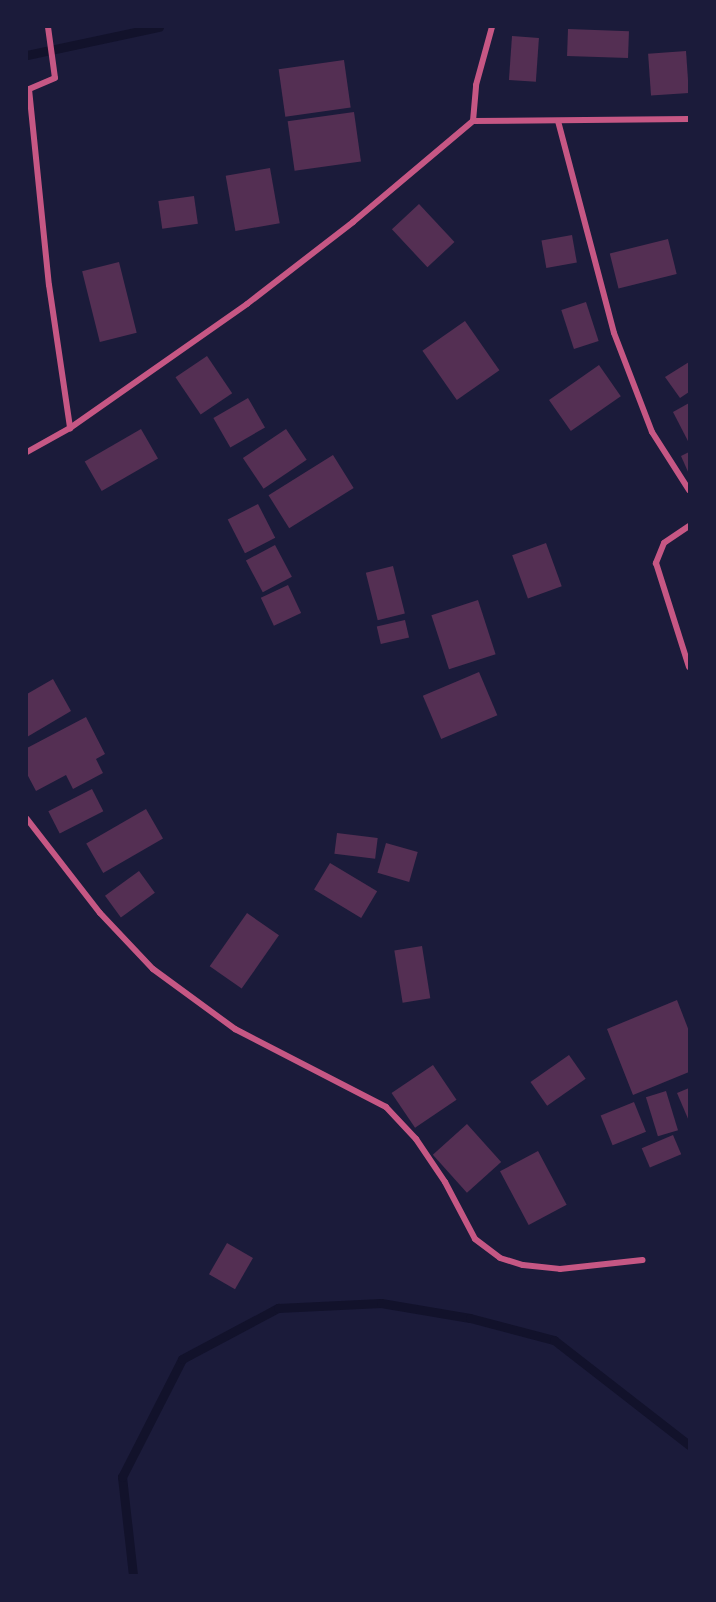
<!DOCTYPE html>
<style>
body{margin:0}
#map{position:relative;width:716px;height:1602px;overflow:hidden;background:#1b1b3a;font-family:"Open Sans",sans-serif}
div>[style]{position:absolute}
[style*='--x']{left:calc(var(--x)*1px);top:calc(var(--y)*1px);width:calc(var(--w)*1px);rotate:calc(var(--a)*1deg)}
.stream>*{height:9px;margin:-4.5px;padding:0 4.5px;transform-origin:4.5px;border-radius:4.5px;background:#12122b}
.building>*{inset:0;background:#542f53;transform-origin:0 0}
.minor>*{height:6px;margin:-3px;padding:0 3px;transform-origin:3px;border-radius:3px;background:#c65784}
span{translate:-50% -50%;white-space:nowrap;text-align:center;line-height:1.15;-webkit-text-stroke:6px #1b1b3a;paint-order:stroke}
.frame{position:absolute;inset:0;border:28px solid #1b1b3a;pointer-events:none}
</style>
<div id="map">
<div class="stream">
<div style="--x:27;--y:55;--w:135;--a:-12"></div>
<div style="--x:133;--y:1575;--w:99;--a:-96.4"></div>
<div style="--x:122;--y:1477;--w:132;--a:-63"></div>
<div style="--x:182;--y:1359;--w:109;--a:-28"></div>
<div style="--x:278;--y:1308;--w:103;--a:-2.8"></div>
<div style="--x:381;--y:1303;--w:90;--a:9.6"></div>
<div style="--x:470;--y:1318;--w:87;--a:14.7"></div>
<div style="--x:554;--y:1340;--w:171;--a:37.9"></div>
</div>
<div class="building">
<div style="left:568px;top:29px;width:61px;height:27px;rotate:2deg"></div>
<div style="left:512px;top:36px;width:27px;height:44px;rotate:4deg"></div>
<div style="left:686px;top:51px;width:42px;height:38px;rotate:86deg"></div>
<div style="left:344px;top:60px;width:48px;height:66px;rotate:82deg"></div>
<div style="left:354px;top:112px;width:50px;height:67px;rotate:82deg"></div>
<div style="left:270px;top:168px;width:56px;height:45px;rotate:80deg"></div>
<div style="left:194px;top:196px;width:28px;height:36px;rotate:82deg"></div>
<div style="left:419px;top:204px;width:52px;height:37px;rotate:47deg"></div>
<div style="left:572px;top:235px;width:28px;height:31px;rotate:80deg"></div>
<div style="left:668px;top:239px;width:36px;height:60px;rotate:76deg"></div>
<div style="left:119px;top:262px;width:73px;height:38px;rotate:76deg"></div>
<div style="left:586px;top:302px;width:41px;height:26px;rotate:72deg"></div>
<div style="left:465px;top:321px;width:60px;height:52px;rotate:55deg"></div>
<div style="left:207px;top:356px;width:45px;height:38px;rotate:56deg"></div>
<div style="clip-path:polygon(689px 362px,689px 392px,680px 398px,665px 377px)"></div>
<div style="left:599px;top:365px;width:38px;height:61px;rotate:55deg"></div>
<div style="left:248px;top:398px;width:34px;height:40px;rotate:60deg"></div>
<div style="clip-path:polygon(689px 403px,689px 443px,673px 412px)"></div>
<div style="left:141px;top:429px;width:34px;height:65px;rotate:60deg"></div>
<div style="left:286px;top:429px;width:37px;height:52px;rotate:56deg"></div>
<div style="clip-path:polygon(689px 452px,689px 474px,681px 456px)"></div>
<div style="left:333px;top:455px;width:39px;height:76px;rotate:58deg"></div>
<div style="left:258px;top:504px;width:38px;height:34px;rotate:63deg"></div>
<div style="left:546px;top:543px;width:46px;height:36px;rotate:70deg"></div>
<div style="left:275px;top:545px;width:36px;height:33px;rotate:62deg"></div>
<div style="left:393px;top:566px;width:49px;height:28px;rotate:76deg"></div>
<div style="left:288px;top:585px;width:31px;height:30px;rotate:65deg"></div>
<div style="left:478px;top:600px;width:57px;height:49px;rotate:72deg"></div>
<div style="left:405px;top:620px;width:18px;height:29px;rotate:77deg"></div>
<div style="left:479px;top:672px;width:47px;height:61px;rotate:67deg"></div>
<div style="clip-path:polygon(53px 679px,71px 711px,27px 737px,27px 694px)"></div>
<div style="clip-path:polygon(86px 717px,105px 754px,96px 759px,103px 773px,73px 789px,66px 775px,36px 791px,27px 774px,27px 748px)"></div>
<div style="left:92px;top:789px;width:25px;height:49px;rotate:63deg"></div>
<div style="left:146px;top:809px;width:34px;height:69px;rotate:60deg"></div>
<div style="left:337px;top:833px;width:41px;height:21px;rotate:7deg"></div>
<div style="left:386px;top:843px;width:33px;height:31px;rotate:16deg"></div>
<div style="left:330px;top:863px;width:55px;height:31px;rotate:31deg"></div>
<div style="left:139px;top:871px;width:27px;height:42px;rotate:54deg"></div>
<div style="left:247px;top:913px;width:39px;height:65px;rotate:35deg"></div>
<div style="left:422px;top:946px;width:53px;height:28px;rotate:81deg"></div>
<div style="clip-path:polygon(677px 1000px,689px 1031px,689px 1072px,633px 1095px,607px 1029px)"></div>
<div style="left:569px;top:1055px;width:29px;height:47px;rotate:55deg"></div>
<div style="left:433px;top:1065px;width:42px;height:50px;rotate:56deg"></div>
<div style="clip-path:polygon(689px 1088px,689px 1121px,677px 1093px)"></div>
<div style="left:666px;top:1091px;width:41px;height:21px;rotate:73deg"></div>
<div style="left:634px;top:1102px;width:32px;height:36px;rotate:68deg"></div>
<div style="left:467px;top:1124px;width:51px;height:46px;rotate:48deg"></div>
<div style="left:673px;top:1135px;width:21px;height:34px;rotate:67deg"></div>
<div style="left:538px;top:1151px;width:61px;height:43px;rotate:62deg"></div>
<div style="left:227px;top:1243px;width:30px;height:36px;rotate:30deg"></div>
</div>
<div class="minor">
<div style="--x:48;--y:27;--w:51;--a:82.2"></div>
<div style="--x:55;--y:78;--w:28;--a:157"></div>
<div style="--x:29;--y:89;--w:197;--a:84.2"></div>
<div style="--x:49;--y:285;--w:145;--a:81.6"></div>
<div style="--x:473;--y:121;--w:216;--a:-0.5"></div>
<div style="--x:473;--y:121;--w:36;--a:-85"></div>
<div style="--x:476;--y:85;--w:60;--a:-74.6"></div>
<div style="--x:558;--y:121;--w:219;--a:75.2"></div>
<div style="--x:614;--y:333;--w:106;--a:69"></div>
<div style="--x:652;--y:432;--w:69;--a:57.5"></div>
<div style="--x:27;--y:452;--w:49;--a:-29.2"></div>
<div style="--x:70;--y:428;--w:216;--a:-35"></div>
<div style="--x:247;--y:304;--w:134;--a:-37.7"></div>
<div style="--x:353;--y:222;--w:157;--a:-40.1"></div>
<div style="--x:689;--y:526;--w:30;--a:146"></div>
<div style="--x:664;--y:543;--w:22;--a:112"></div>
<div style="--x:656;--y:563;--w:109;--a:72.4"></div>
<div style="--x:27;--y:819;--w:119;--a:52.2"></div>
<div style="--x:100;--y:913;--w:77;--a:46.6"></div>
<div style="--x:153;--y:969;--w:102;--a:36.2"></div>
<div style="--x:235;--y:1029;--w:170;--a:27.3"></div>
<div style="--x:386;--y:1107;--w:44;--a:46.8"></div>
<div style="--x:416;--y:1139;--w:52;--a:56"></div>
<div style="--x:445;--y:1182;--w:64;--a:62.2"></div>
<div style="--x:475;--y:1239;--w:31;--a:37"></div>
<div style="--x:500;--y:1258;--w:24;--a:17"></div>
<div style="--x:523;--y:1265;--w:37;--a:6"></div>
<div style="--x:560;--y:1269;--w:83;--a:-6.2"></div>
</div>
<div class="frame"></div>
</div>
